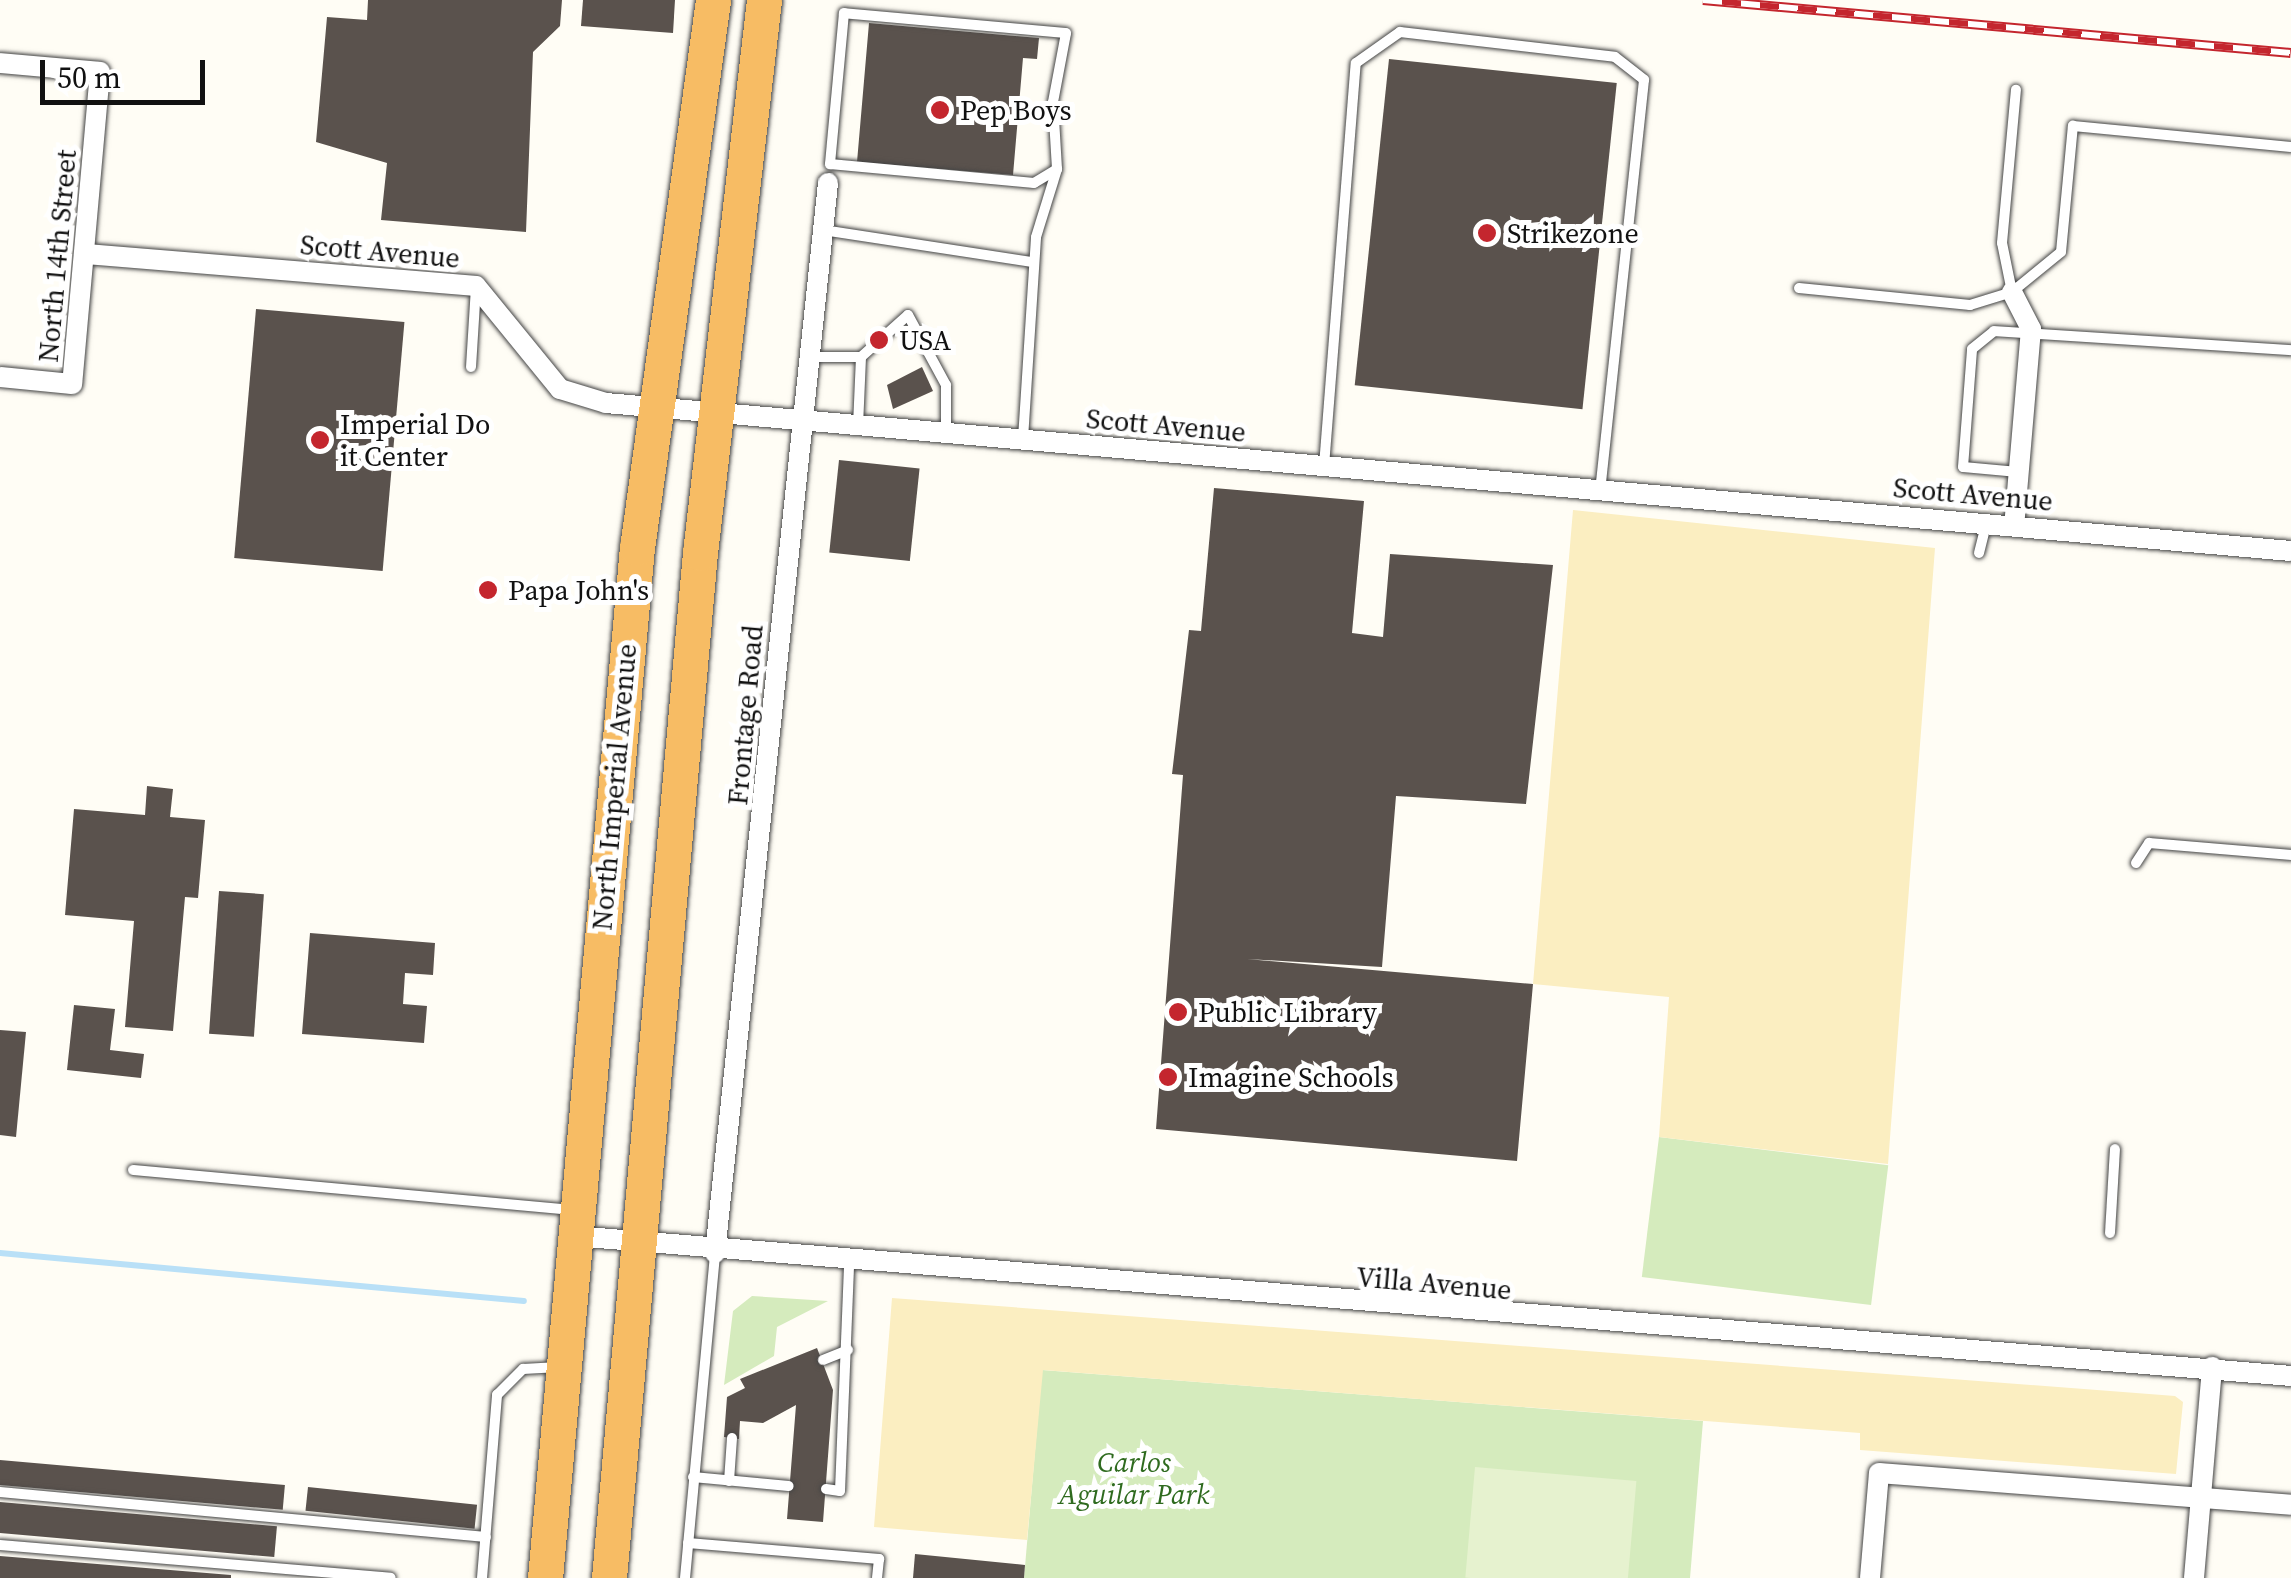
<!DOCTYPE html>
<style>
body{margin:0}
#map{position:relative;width:2291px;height:1578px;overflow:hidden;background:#fffdf5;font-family:"Source Serif 4",serif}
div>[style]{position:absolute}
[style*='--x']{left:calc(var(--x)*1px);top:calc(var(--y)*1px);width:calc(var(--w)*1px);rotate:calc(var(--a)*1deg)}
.green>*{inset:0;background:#d5ebbd;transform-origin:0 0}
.sand>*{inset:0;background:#fbeec1}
.pitch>*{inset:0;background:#e6f2cf;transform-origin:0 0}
.stream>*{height:6px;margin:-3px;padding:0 3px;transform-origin:3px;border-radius:3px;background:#b9e0f7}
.building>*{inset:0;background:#5a524d;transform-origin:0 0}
.roads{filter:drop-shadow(0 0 2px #444) drop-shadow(0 0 2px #444)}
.service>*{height:10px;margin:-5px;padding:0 5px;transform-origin:5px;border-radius:5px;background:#fff}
.minor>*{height:20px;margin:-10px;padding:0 10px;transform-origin:10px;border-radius:10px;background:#fff}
.trunk>*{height:35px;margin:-17.5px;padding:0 17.5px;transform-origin:17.5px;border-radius:17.5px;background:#f7bc64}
.rail>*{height:10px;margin-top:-5px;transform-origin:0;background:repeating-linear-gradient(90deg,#fff 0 19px,#c4262e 0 38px);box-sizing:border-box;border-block:2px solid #c4262e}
.dots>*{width:28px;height:28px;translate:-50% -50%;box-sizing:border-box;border:5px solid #fff;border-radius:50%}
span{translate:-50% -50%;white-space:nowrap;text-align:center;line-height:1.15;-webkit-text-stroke:10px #fff;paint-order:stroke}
.poi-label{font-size:28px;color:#111}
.left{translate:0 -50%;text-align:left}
.street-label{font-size:28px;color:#111}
.park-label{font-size:28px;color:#2f6b1f;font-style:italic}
.scale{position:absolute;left:40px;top:60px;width:165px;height:45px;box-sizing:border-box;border:5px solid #111;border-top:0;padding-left:12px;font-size:30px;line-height:35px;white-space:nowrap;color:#111;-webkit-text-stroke:8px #fff;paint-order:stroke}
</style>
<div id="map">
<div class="green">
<div style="left:1659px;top:1137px;width:231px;height:141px;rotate:7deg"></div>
<div style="clip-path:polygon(752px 1296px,828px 1301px,777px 1327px,774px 1356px,724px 1385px,733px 1311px)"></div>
<div style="clip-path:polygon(1042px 1370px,1703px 1421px,1690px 1578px,1024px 1578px)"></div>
</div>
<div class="sand">
<div style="clip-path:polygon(1573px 510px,1935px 548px,1888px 1164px,1659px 1137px,1669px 997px,1533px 984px)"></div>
<div style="clip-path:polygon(892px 1298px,2175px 1396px,2183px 1402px,2176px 1474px,1860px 1450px,1860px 1433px,1043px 1370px,1027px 1540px,874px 1527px)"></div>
</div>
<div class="pitch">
<div style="left:1475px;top:1467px;width:162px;height:111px;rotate:5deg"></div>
</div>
<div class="stream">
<div style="--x:0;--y:1253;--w:526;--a:5.23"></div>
</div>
<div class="building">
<div style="clip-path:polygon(368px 0,562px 0,560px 26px,533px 52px,526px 232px,381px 220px,387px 163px,316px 142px,327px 17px,367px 20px)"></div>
<div style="clip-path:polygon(583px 0,675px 0,673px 33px,581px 26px)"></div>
<div style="clip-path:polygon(869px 23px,1039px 38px,1037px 59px,1023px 58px,1013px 175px,857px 162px)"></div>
<div style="left:1389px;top:59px;width:229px;height:328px;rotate:6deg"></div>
<div style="left:256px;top:309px;width:149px;height:250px;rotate:5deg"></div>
<div style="clip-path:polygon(922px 367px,933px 391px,893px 409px,887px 385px)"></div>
<div style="left:839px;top:460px;width:81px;height:93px;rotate:6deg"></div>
<div style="clip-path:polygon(1214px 488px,1364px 501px,1352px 633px,1383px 637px,1390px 554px,1553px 565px,1526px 804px,1396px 796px,1382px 967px,1247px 959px,1533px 984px,1517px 1161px,1156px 1129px,1183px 775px,1172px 774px,1189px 630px,1201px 631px)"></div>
<div style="clip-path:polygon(147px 786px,173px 789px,170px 817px,205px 820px,198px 898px,185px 897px,173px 1031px,125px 1027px,134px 921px,65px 915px,74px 809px,145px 815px)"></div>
<div style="left:219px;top:891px;width:45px;height:143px;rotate:4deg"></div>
<div style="clip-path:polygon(310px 933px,435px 943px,433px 975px,405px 973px,403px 1004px,427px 1006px,424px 1043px,302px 1034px)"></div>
<div style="clip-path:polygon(74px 1005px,115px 1009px,110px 1050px,144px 1054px,141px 1078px,67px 1070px)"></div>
<div style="clip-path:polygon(0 1030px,26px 1032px,16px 1137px,0 1135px)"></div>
<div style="clip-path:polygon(817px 1348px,833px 1390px,823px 1522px,787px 1519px,796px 1405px,763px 1423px,740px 1421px,739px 1439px,724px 1437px,727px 1397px,745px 1388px,740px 1379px)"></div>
<div style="left:0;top:1460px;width:286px;height:25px;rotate:5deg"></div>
<div style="left:308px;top:1487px;width:170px;height:24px;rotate:6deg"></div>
<div style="left:0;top:1502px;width:278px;height:31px;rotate:5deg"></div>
<div style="clip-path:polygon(915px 1554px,1025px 1565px,1024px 1578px,913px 1578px)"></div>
<div style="clip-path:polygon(0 1556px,231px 1575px,231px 1578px,0 1578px)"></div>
</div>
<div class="roads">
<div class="service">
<div style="--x:823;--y:230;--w:212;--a:8.7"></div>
<div style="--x:1799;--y:288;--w:172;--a:5.7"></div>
<div style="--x:1970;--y:305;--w:44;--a:-17.2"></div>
<div style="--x:2012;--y:292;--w:63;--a:-39.2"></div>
<div style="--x:2061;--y:252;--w:127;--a:-84.6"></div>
<div style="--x:2073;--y:126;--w:219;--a:5.5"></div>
<div style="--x:2012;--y:292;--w:50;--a:-101.5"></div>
<div style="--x:2002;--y:243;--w:154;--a:-84.8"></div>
<div style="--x:808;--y:357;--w:53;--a:0"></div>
<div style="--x:471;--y:367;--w:80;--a:-86.4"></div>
<div style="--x:858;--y:426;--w:69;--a:-87.5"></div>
<div style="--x:861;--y:357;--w:63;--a:-41.8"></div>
<div style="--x:908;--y:315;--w:80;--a:61.5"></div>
<div style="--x:946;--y:385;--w:48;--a:90"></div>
<div style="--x:1023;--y:439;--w:202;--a:-86.3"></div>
<div style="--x:1036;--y:237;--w:71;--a:-72.8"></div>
<div style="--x:1057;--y:169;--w:67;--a:-93.4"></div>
<div style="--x:1053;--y:102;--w:70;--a:-79.3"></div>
<div style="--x:1066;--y:33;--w:223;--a:-174.9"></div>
<div style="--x:844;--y:13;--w:152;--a:95.3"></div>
<div style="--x:830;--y:164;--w:205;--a:5.3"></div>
<div style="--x:1034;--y:183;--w:27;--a:-31"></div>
<div style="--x:1324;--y:466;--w:404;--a:-85.5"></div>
<div style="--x:1356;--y:63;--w:54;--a:-35.2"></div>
<div style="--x:1400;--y:32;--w:216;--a:6.6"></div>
<div style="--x:1615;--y:57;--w:37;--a:38"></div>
<div style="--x:1644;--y:80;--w:412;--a:96.1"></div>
<div style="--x:2018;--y:472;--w:55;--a:-174.8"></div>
<div style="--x:1963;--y:467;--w:118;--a:-85.6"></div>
<div style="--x:1972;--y:349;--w:28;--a:-39"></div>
<div style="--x:1994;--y:331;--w:298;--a:3.7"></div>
<div style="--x:1979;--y:553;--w:30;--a:-76"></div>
<div style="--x:2136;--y:863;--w:24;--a:-57"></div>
<div style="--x:2149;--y:843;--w:143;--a:4.8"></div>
<div style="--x:133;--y:1170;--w:439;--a:5.2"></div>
<div style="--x:2110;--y:1233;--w:84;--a:-86.6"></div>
<div style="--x:823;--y:1360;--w:27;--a:-22"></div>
<div style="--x:693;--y:1477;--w:96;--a:5.4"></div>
<div style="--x:729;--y:1481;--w:43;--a:-86"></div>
<div style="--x:826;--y:1489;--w:14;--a:8"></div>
<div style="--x:840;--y:1491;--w:225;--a:-87.7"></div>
<div style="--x:0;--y:1492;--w:488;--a:5.3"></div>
<div style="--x:688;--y:1543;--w:192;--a:4.8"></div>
<div style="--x:879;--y:1559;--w:19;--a:96"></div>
<div style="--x:0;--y:1545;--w:392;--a:4.8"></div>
<div style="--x:482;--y:1578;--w:184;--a:-85.3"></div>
<div style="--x:497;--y:1395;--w:37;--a:-45"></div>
<div style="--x:523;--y:1369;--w:36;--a:-3"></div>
<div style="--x:685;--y:1578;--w:326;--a:-84.7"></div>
</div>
<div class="minor">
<div style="--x:0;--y:63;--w:100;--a:5.1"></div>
<div style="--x:100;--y:72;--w:313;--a:95.1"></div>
<div style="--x:72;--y:384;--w:72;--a:-174.4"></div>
<div style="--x:87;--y:254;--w:390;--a:4.7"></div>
<div style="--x:476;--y:286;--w:133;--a:50.8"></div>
<div style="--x:560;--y:389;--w:48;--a:16.9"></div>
<div style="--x:606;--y:403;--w:1691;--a:5.02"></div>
<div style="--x:2012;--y:292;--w:42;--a:62.8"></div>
<div style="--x:2031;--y:329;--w:198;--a:94.9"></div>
<div style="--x:574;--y:1236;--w:1723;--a:4.66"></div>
<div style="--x:715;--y:1253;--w:1076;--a:-83.97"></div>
<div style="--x:1870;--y:1578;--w:105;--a:-85.1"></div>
<div style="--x:1879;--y:1473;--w:413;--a:4.4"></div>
<div style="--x:2194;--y:1578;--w:212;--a:-85.1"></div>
</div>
<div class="trunk">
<div style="--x:545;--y:1578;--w:1034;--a:-84.9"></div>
<div style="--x:637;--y:548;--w:553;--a:-82.1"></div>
<div style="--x:609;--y:1578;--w:1029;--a:-84.93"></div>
<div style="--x:700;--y:553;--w:557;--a:-83.4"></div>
</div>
</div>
<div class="rail">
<div style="--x:1703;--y:0;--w:590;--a:5.15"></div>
</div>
<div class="dots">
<div style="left:940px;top:110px;background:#c4262e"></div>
<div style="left:1487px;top:233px;background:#c4262e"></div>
<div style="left:879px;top:340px;background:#c4262e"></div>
<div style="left:320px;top:440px;background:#c4262e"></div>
<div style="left:488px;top:590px;background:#c4262e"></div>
<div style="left:1178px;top:1012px;background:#c4262e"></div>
<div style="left:1168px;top:1077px;background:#c4262e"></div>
</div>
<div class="poi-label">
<span class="left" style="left:960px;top:110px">Pep Boys</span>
<span class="left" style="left:1507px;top:233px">Strikezone</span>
<span class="left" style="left:899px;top:340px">USA</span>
<span class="left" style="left:340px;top:440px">Imperial Do<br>it Center</span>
<span class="left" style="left:508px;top:590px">Papa John's</span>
<span class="left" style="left:1198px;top:1012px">Public Library</span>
<span class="left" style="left:1188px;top:1077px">Imagine Schools</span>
</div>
<div class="street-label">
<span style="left:380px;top:251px;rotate:5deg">Scott Avenue</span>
<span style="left:57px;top:256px;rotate:-85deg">North 14th Street</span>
<span style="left:1166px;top:425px;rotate:5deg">Scott Avenue</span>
<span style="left:1973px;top:494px;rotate:5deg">Scott Avenue</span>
<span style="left:745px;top:715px;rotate:-85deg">Frontage Road</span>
<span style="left:614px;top:787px;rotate:-85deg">North Imperial Avenue</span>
<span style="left:1434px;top:1283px;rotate:5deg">Villa Avenue</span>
</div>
<div class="park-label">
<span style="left:1134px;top:1478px">Carlos<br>Aguilar Park</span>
</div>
<div class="scale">50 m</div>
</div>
